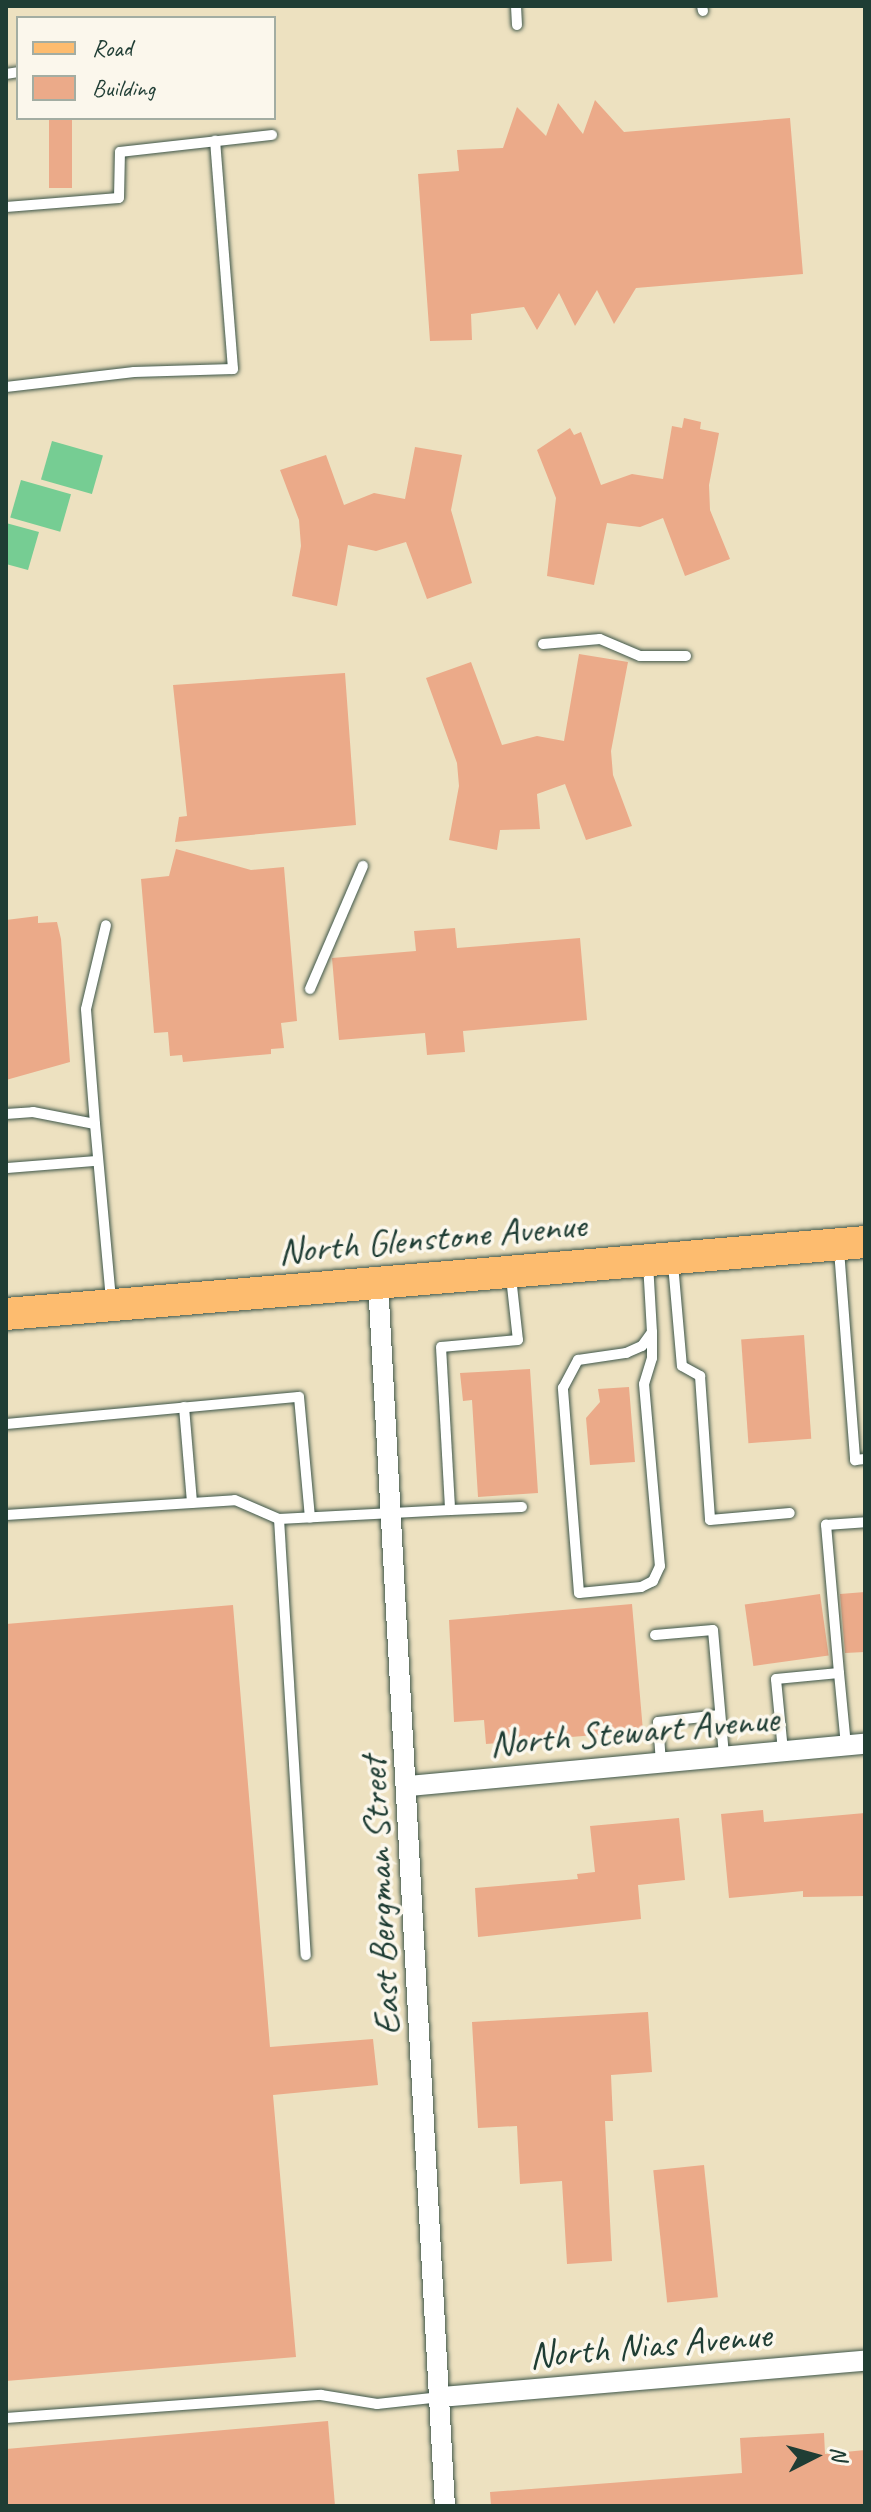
<!DOCTYPE html>
<style>
body{margin:0}
#map{position:relative;width:871px;height:2512px;overflow:hidden;background:#ede1c0;font-family:Caveat,sans-serif}
div>[style]{position:absolute}
[style*='--x']{left:calc(var(--x)*1px);top:calc(var(--y)*1px);width:calc(var(--w)*1px);rotate:calc(var(--a)*1deg)}
.green>*{inset:0;background:#76cd93;transform-origin:0 0}
.building>*{inset:0;background:#ebaa89;transform-origin:0 0}
.roads{filter:drop-shadow(0 0 2px #3e5649) drop-shadow(0 0 2px #3e5649)}
.lane>*{height:10px;margin:-5px;padding:0 5px;transform-origin:5px;border-radius:5px;background:#fff}
.street>*{height:20px;margin:-10px;padding:0 10px;transform-origin:10px;border-radius:10px;background:#fff}
.primary>*{height:32px;margin:-16px;padding:0 16px;transform-origin:16px;border-radius:16px;background:#fdbc6f}
span{translate:-50% -50%;white-space:nowrap;text-align:center;line-height:1.15;-webkit-text-stroke:7px #fbf7ec;paint-order:stroke}
.street-label{font-size:38px;color:#1f3d34}
.frame{position:absolute;inset:0;border:8px solid #1f3d34;pointer-events:none}
.legend{position:absolute;left:16px;top:16px;width:260px;height:104px;box-sizing:border-box;background:#fbf7ec;border:2px solid #a3ada2;margin:0;padding:10px 14px;list-style:none;font-size:24px;color:#1f3d34}
.legend li{display:flex;align-items:center;gap:16px;height:40px}
.legend b{width:40px;border:2px solid #a3ada2}
.north{position:absolute;left:775px;top:2416px;width:80px;height:80px;-webkit-text-stroke:6px #fbf7ec;paint-order:stroke;rotate:84deg;font-size:22px;font-weight:700;line-height:32px;text-align:center;color:#1f3d34}
.north::after{content:'';display:block;margin:auto;width:28px;height:36px;background:#1f3d34;clip-path:polygon(50% 0,100% 100%,50% 72%,0 100%)}
</style>
<div id="map">
<div class="green">
<div style="left:52px;top:441px;width:53px;height:40px;rotate:16deg"></div>
<div style="left:21px;top:480px;width:52px;height:39px;rotate:16deg"></div>
<div style="clip-path:polygon(6px 523px,39px 532px,28px 570px,6px 564px)"></div>
</div>
<div class="building">
<div style="clip-path:polygon(595px 100px,624px 132px,790px 118px,803px 274px,636px 288px,614px 324px,597px 290px,575px 326px,559px 293px,537px 330px,524px 307px,471px 314px,472px 340px,430px 341px,418px 174px,459px 171px,457px 150px,503px 148px,517px 107px,546px 136px,558px 103px,583px 134px)"></div>
<div style="left:49px;top:118px;width:23px;height:70px"></div>
<div style="clip-path:polygon(684px 418px,701px 422px,700px 429px,719px 433px,709px 485px,710px 510px,730px 559px,685px 576px,663px 518px,640px 527px,607px 523px,594px 585px,547px 576px,556px 498px,537px 450px,570px 428px,574px 435px,581px 432px,601px 485px,632px 474px,663px 479px,672px 426px,682px 428px)"></div>
<div style="clip-path:polygon(415px 447px,462px 455px,451px 510px,472px 583px,427px 599px,406px 542px,376px 551px,348px 545px,337px 606px,292px 596px,301px 546px,299px 520px,280px 470px,326px 455px,344px 505px,374px 493px,405px 499px)"></div>
<div style="clip-path:polygon(579px 654px,628px 662px,611px 751px,613px 775px,632px 826px,586px 840px,565px 784px,537px 794px,540px 829px,500px 830px,497px 850px,449px 840px,459px 786px,457px 763px,426px 678px,471px 662px,502px 745px,537px 736px,564px 741px)"></div>
<div style="clip-path:polygon(345px 673px,356px 825px,175px 842px,179px 817px,187px 816px,173px 685px)"></div>
<div style="clip-path:polygon(176px 849px,251px 870px,284px 867px,297px 1021px,281px 1023px,284px 1048px,271px 1049px,271px 1054px,183px 1062px,182px 1055px,170px 1056px,168px 1032px,154px 1033px,141px 879px,169px 876px)"></div>
<div style="clip-path:polygon(38px 916px,38px 923px,57px 922px,61px 939px,70px 1062px,6px 1080px,6px 920px)"></div>
<div style="clip-path:polygon(455px 928px,457px 948px,580px 938px,587px 1020px,463px 1031px,465px 1052px,427px 1055px,425px 1033px,339px 1040px,332px 958px,416px 951px,414px 931px)"></div>
<div style="left:804px;top:1335px;width:104px;height:63px;rotate:86deg"></div>
<div style="clip-path:polygon(530px 1369px,538px 1493px,478px 1497px,472px 1400px,463px 1401px,460px 1373px)"></div>
<div style="clip-path:polygon(629px 1387px,635px 1462px,590px 1465px,586px 1418px,600px 1402px,598px 1389px)"></div>
<div style="clip-path:polygon(865px 1592px,865px 1652px,845px 1653px,840px 1594px)"></div>
<div style="left:820px;top:1594px;width:62px;height:76px;rotate:82deg"></div>
<div style="clip-path:polygon(632px 1604px,643px 1731px,486px 1744px,484px 1720px,454px 1722px,449px 1620px)"></div>
<div style="clip-path:polygon(233px 1605px,270px 2047px,373px 2039px,378px 2085px,273px 2095px,296px 2357px,6px 2381px,6px 1624px)"></div>
<div style="clip-path:polygon(763px 1810px,764px 1822px,865px 1813px,865px 1896px,803px 1897px,803px 1891px,729px 1898px,721px 1814px)"></div>
<div style="clip-path:polygon(679px 1818px,685px 1880px,638px 1885px,641px 1919px,478px 1937px,475px 1888px,578px 1879px,577px 1874px,595px 1872px,590px 1826px)"></div>
<div style="clip-path:polygon(648px 2012px,652px 2072px,611px 2075px,613px 2121px,605px 2121px,612px 2261px,567px 2264px,562px 2181px,520px 2184px,517px 2126px,478px 2128px,472px 2022px)"></div>
<div style="left:704px;top:2165px;width:133px;height:51px;rotate:84deg"></div>
<div style="clip-path:polygon(328px 2421px,335px 2506px,6px 2506px,6px 2449px)"></div>
<div style="clip-path:polygon(824px 2433px,825px 2454px,865px 2450px,865px 2506px,491px 2506px,490px 2492px,742px 2473px,740px 2438px)"></div>
</div>
<div class="roads">
<div class="lane">
<div style="--x:516;--y:6;--w:19;--a:87"></div>
<div style="--x:702;--y:6;--w:5;--a:79"></div>
<div style="--x:6;--y:74;--w:12;--a:-9"></div>
<div style="--x:6;--y:207;--w:113;--a:-4.6"></div>
<div style="--x:119;--y:198;--w:46;--a:-88.8"></div>
<div style="--x:120;--y:152;--w:153;--a:-6.4"></div>
<div style="--x:6;--y:387;--w:129;--a:-6.7"></div>
<div style="--x:134;--y:372;--w:99;--a:-1.7"></div>
<div style="--x:233;--y:369;--w:229;--a:-94.5"></div>
<div style="--x:543;--y:644;--w:57;--a:-5"></div>
<div style="--x:600;--y:639;--w:43;--a:23"></div>
<div style="--x:640;--y:656;--w:46;--a:0"></div>
<div style="--x:310;--y:989;--w:134;--a:-66.7"></div>
<div style="--x:6;--y:1114;--w:27;--a:-4"></div>
<div style="--x:33;--y:1112;--w:63;--a:11"></div>
<div style="--x:95;--y:1124;--w:176;--a:84.8"></div>
<div style="--x:95;--y:1124;--w:115;--a:-94.5"></div>
<div style="--x:86;--y:1009;--w:86;--a:-76.6"></div>
<div style="--x:6;--y:1168;--w:89;--a:-4.5"></div>
<div style="--x:839;--y:1250;--w:211;--a:85.6"></div>
<div style="--x:855;--y:1460;--w:10;--a:-6"></div>
<div style="--x:648;--y:1263;--w:69;--a:86.7"></div>
<div style="--x:652;--y:1332;--w:26;--a:90"></div>
<div style="--x:652;--y:1358;--w:27;--a:107"></div>
<div style="--x:644;--y:1384;--w:183;--a:85"></div>
<div style="--x:660;--y:1566;--w:17;--a:115"></div>
<div style="--x:653;--y:1581;--w:13;--a:153"></div>
<div style="--x:641;--y:1587;--w:62;--a:174.5"></div>
<div style="--x:579;--y:1593;--w:206;--a:-94.5"></div>
<div style="--x:563;--y:1388;--w:32;--a:-62"></div>
<div style="--x:578;--y:1360;--w:49;--a:-8.3"></div>
<div style="--x:626;--y:1353;--w:17;--a:-24"></div>
<div style="--x:642;--y:1346;--w:17;--a:-54"></div>
<div style="--x:673;--y:1264;--w:102;--a:85"></div>
<div style="--x:682;--y:1366;--w:21;--a:29"></div>
<div style="--x:700;--y:1376;--w:144;--a:86"></div>
<div style="--x:710;--y:1520;--w:80;--a:-5"></div>
<div style="--x:511;--y:1277;--w:63;--a:83.7"></div>
<div style="--x:518;--y:1340;--w:77;--a:174.8"></div>
<div style="--x:441;--y:1347;--w:163;--a:86.8"></div>
<div style="--x:450;--y:1510;--w:72;--a:-2.4"></div>
<div style="--x:184;--y:1407;--w:96;--a:85.2"></div>
<div style="--x:6;--y:1424;--w:294;--a:-5.3"></div>
<div style="--x:299;--y:1397;--w:121;--a:84.8"></div>
<div style="--x:6;--y:1515;--w:229;--a:-3.7"></div>
<div style="--x:235;--y:1500;--w:48;--a:23.4"></div>
<div style="--x:279;--y:1519;--w:171;--a:-3"></div>
<div style="--x:279;--y:1519;--w:437;--a:86.5"></div>
<div style="--x:655;--y:1635;--w:58;--a:-4.9"></div>
<div style="--x:713;--y:1630;--w:127;--a:85"></div>
<div style="--x:839;--y:1673;--w:149;--a:-95"></div>
<div style="--x:826;--y:1525;--w:39;--a:-4"></div>
<div style="--x:783;--y:1751;--w:72;--a:-95.6"></div>
<div style="--x:776;--y:1679;--w:63;--a:-5.4"></div>
<div style="--x:839;--y:1673;--w:73;--a:84.5"></div>
<div style="--x:661;--y:1763;--w:41;--a:-94.2"></div>
<div style="--x:658;--y:1722;--w:62;--a:-6.4"></div>
<div style="--x:6;--y:2418;--w:316;--a:-4.2"></div>
<div style="--x:321;--y:2395;--w:57;--a:9.1"></div>
<div style="--x:377;--y:2404;--w:64;--a:-6.2"></div>
</div>
<div class="street">
<div style="--x:378;--y:1282;--w:1226;--a:86.87"></div>
<div style="--x:408;--y:1786;--w:459;--a:-5.3"></div>
<div style="--x:441;--y:2397;--w:426;--a:-4.9"></div>
</div>
<div class="primary">
<div style="--x:6;--y:1314;--w:862;--a:-4.79"></div>
</div>
</div>
<div class="street-label">
<span style="left:432px;top:1238px;rotate:-5deg">North Glenstone Avenue</span>
<span style="left:634px;top:1731px;rotate:-5deg">North Stewart Avenue</span>
<span style="left:380px;top:1896px;rotate:-93deg">East Bergman Street</span>
<span style="left:650px;top:2345px;rotate:-5deg">North Nias Avenue</span>
</div>
<div class="frame"></div>
<ul class="legend">
<li><b style="height:10px;background:#fdbc6f"></b>Road</li>
<li><b style="height:22px;background:#ebaa89"></b>Building</li>
</ul>
<div class="north">N</div>
</div>
